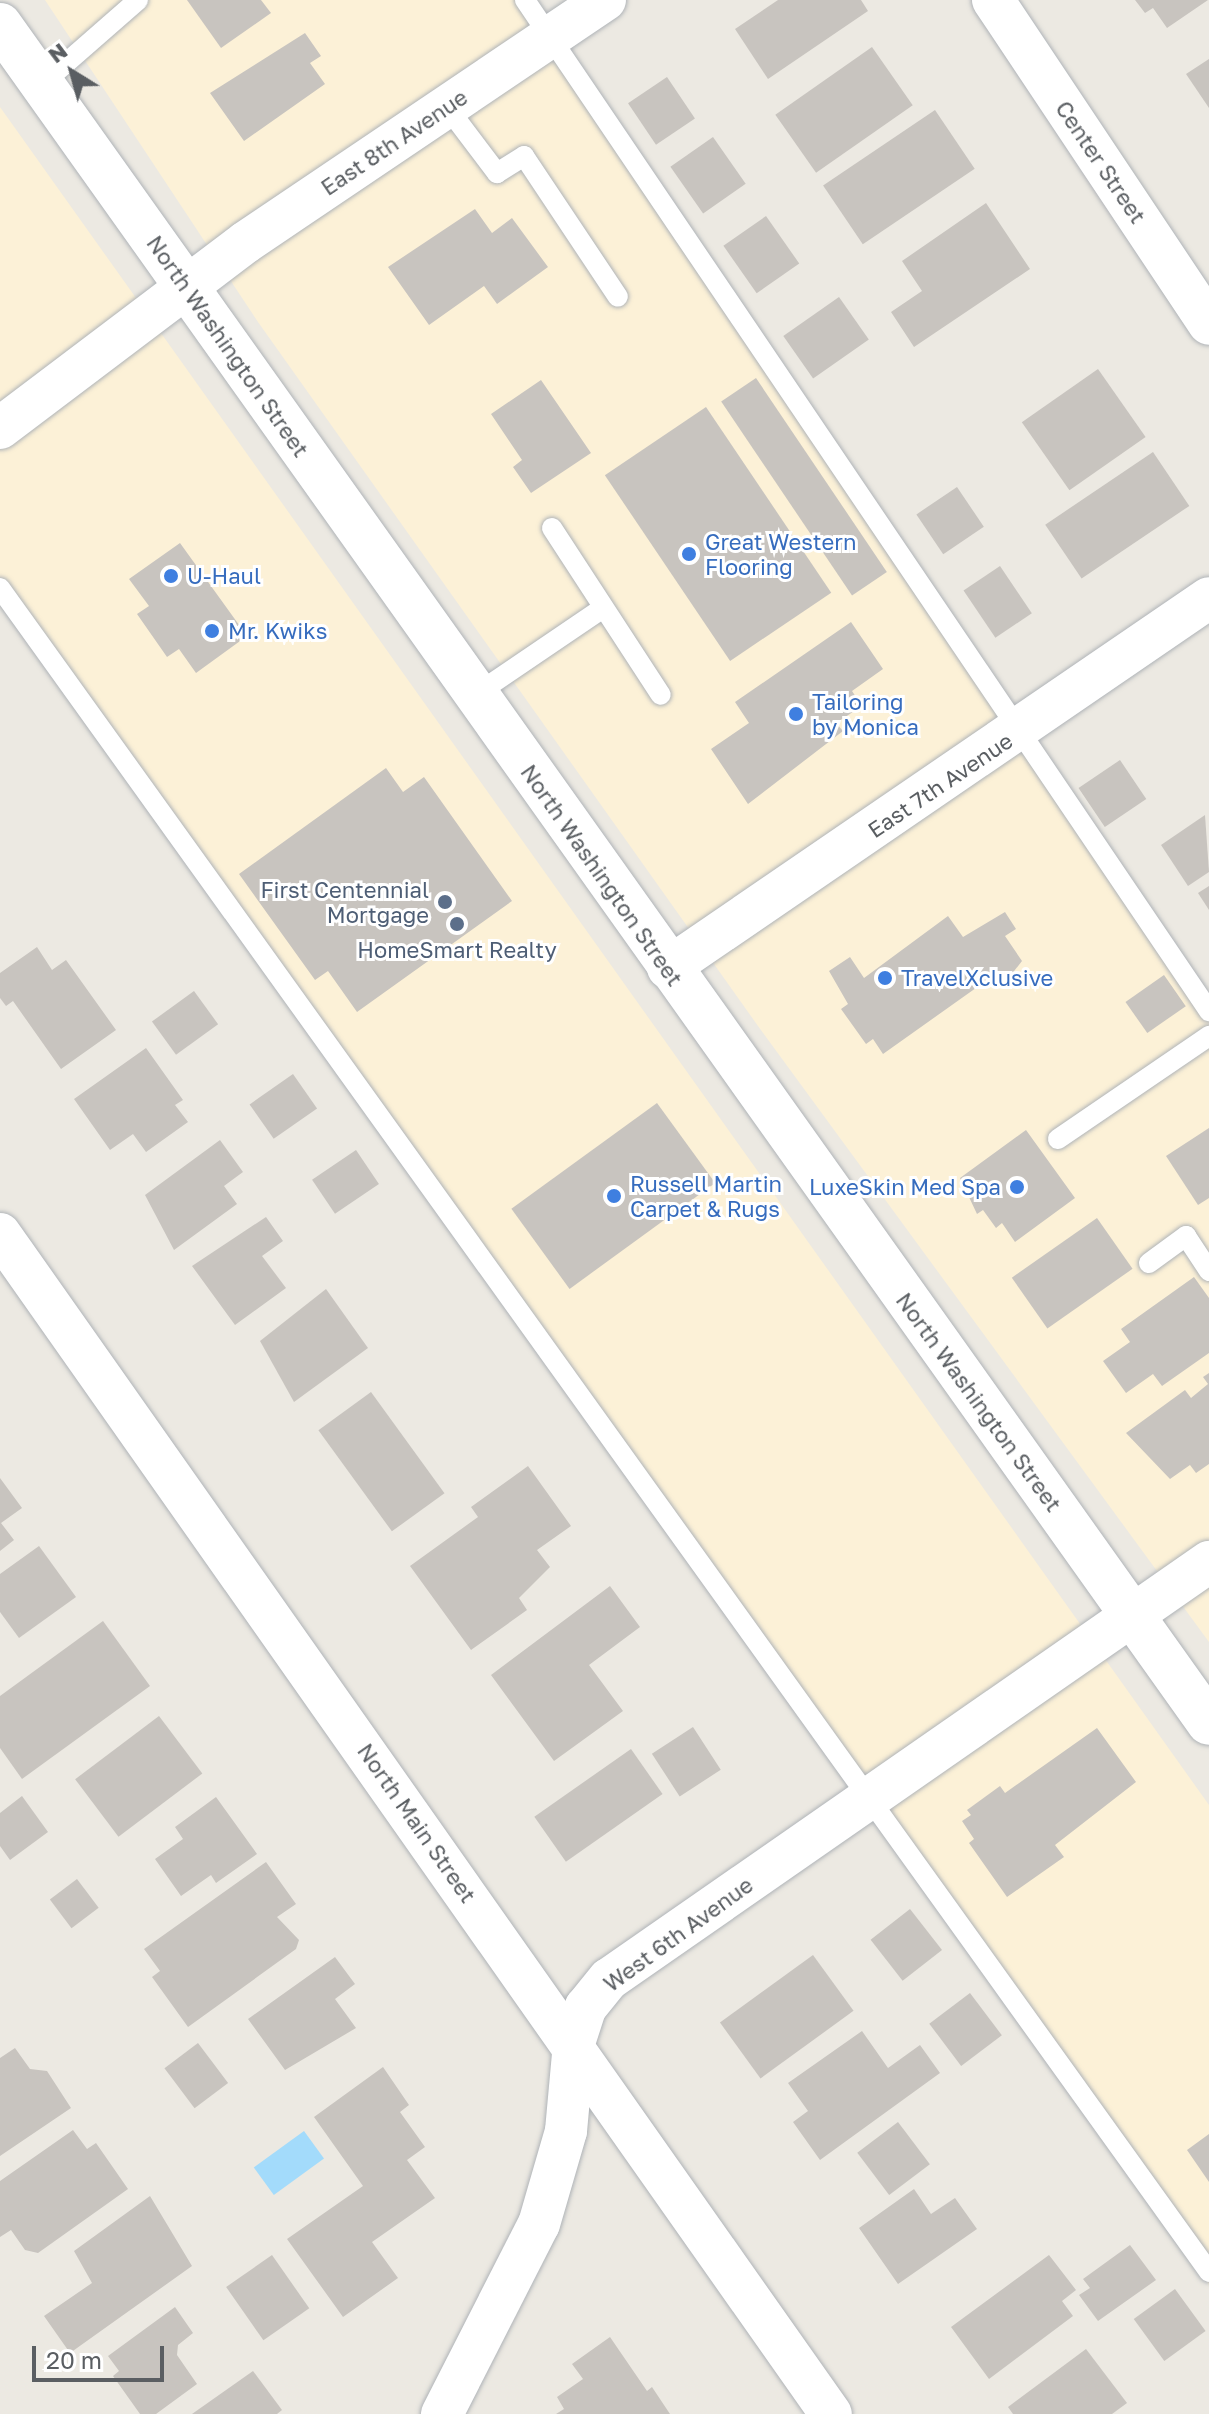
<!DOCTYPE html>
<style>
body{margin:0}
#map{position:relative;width:1209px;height:2414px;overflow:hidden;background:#ece9e2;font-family:"Golos Text",sans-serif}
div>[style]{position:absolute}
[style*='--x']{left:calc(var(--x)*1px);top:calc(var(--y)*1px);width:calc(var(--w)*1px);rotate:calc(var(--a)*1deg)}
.commercial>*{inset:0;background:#fcf1d7}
.water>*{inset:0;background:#a3dbfb;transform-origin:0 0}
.building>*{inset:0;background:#c8c4bf;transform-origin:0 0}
.roads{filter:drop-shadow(0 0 2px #afb3b7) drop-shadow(0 0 2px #afb3b7)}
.service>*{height:20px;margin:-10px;padding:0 10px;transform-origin:10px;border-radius:10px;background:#fff}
.minor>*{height:42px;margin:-21px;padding:0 21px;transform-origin:21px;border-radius:21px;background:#fff}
.secondary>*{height:44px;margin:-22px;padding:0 22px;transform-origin:22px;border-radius:22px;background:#fff}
.dots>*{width:22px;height:22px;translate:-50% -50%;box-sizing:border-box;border:4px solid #fff;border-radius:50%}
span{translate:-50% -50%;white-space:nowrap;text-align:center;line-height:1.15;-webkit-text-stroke:6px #fff;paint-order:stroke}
.street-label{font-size:22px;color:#5a5e62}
.shop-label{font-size:22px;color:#366cbe}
.left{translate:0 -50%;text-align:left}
.right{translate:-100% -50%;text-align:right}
.service-label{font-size:22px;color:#4e5e75}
.north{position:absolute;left:32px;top:32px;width:80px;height:80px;-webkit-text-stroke:6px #fff;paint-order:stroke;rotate:323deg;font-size:22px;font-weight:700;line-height:32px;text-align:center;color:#5a5e62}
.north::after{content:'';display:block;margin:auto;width:28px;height:36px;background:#5a5e62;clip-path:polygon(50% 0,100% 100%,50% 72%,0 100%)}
.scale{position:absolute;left:32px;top:2346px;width:132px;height:36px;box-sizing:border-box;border:4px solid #5a5e62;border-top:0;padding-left:10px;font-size:24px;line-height:28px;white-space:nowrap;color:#5a5e62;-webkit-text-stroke:6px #fff;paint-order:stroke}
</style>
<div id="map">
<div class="commercial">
<div style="clip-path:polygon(45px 0,529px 0,1209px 1004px,1209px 1642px,758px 1026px,258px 322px)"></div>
<div style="clip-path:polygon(0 107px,1209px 1805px,1209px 2285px,0 594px)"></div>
</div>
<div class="water">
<div style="left:304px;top:2131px;width:34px;height:62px;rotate:54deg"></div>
</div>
<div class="building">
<div style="clip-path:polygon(187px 0,261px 0,271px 13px,221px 48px)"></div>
<div style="clip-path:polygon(778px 0,861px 0,868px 11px,768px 79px,735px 29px)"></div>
<div style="clip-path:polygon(1135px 0,1208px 0,1167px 28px,1153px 8px,1145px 13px)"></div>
<div style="clip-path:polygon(305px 33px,321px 56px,310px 63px,325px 84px,244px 141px,210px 93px)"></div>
<div style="left:872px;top:47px;width:71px;height:118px;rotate:55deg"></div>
<div style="clip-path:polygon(1209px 59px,1209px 108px,1186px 74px)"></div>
<div style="left:667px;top:77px;width:50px;height:47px;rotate:56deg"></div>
<div style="left:935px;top:110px;width:71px;height:135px;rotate:56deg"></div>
<div style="left:713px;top:137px;width:57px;height:52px;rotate:55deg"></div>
<div style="clip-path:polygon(986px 203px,1030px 269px,914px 347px,891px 312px,922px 291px,902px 261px)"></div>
<div style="clip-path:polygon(475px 209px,492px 233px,512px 218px,548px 267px,497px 304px,484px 286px,429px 325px,388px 267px)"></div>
<div style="left:766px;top:216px;width:58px;height:52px;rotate:55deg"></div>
<div style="left:839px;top:297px;width:52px;height:68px;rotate:55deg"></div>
<div style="left:1098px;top:369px;width:83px;height:93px;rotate:55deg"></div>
<div style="left:756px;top:378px;width:234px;height:42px;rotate:56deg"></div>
<div style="clip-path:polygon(541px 380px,591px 453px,531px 493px,513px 467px,522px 460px,491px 414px)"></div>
<div style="left:706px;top:407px;width:224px;height:122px;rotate:56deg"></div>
<div style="left:1153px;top:452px;width:65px;height:130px;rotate:56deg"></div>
<div style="left:957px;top:487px;width:48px;height:49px;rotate:56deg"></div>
<div style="clip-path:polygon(180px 543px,247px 636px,196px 673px,179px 649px,167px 657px,137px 614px,149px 606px,129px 579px)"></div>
<div style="left:1000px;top:566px;width:57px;height:44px;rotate:56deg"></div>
<div style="clip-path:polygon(851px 622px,883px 669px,852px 691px,862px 706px,836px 723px,843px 731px,748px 804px,711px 749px,749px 723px,735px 702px)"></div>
<div style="left:1120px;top:760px;width:47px;height:50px;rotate:56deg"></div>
<div style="clip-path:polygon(386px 768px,403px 792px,424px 777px,512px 901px,357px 1012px,328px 971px,315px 980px,239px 874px)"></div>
<div style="clip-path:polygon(1205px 815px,1209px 872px,1188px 886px,1161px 845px)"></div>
<div style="clip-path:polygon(1209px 886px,1209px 910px,1198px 893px)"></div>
<div style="clip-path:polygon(1005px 912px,1016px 929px,1005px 936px,1022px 961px,1011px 975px,996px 986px,990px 978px,883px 1054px,873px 1039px,866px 1044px,841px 1009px,848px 1004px,829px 971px,850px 957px,864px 978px,948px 916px,963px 937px)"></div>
<div style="clip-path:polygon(37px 947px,52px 970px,66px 960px,116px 1030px,61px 1069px,13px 1001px,6px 1006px,0 998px,0 973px)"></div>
<div style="left:1164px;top:975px;width:38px;height:47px;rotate:55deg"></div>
<div style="left:194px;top:991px;width:41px;height:52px;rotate:54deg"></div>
<div style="clip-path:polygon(146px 1048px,183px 1100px,175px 1105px,188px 1122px,146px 1152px,133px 1134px,110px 1150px,74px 1099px)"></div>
<div style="left:293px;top:1074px;width:42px;height:53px;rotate:55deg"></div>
<div style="left:657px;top:1103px;width:99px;height:180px;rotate:54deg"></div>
<div style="clip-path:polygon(1209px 1128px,1209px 1198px,1198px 1205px,1166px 1156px)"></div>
<div style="clip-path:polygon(1026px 1130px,1075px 1198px,1015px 1242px,1002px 1223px,996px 1228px,983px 1210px,977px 1214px,960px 1178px)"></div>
<div style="clip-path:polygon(220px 1140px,243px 1172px,224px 1186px,237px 1204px,174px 1250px,145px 1195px)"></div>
<div style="left:356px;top:1150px;width:41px;height:53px;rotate:56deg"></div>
<div style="clip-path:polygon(266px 1217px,283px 1241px,262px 1256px,286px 1288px,235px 1325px,192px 1266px)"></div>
<div style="left:1097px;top:1218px;width:62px;height:104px;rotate:55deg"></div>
<div style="clip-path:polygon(1194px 1277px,1209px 1298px,1209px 1353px,1162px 1386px,1153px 1374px,1126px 1393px,1103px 1361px,1130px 1342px,1121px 1329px)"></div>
<div style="clip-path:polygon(326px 1289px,368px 1348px,294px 1402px,260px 1341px)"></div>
<div style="clip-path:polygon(1209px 1373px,1209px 1464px,1196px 1473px,1190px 1465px,1170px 1479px,1126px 1433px,1185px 1390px,1191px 1398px,1208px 1384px,1203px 1377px)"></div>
<div style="left:371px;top:1392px;width:125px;height:65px;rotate:54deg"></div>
<div style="clip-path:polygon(528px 1466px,571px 1526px,537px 1550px,550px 1567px,519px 1598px,527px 1610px,471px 1650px,410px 1566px,478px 1517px,471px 1507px)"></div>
<div style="clip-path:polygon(0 1478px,22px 1508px,1px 1523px,14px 1540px,0 1551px)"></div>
<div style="clip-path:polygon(39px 1546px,76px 1597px,19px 1638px,0 1612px,0 1574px)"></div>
<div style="clip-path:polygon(610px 1586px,640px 1627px,589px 1665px,623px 1711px,554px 1761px,491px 1675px)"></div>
<div style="clip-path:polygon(103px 1621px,150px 1686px,22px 1779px,0 1748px,0 1696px)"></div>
<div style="left:159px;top:1716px;width:72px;height:105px;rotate:53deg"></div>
<div style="left:693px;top:1727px;width:51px;height:49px;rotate:57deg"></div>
<div style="clip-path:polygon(1097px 1728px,1136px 1782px,1055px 1845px,1064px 1857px,1007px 1897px,969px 1843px,974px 1839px,962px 1821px,971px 1815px,967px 1810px,1000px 1786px,1005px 1793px)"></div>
<div style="left:631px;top:1749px;width:55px;height:118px;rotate:55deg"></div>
<div style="clip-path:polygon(22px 1796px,48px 1832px,10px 1860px,0 1846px,0 1813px)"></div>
<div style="clip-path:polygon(216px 1797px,257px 1854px,216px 1883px,211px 1875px,181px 1896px,155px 1859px,183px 1839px,175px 1827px)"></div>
<div style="clip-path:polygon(266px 1862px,296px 1904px,277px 1917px,299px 1940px,296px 1949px,188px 2027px,152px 1977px,160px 1971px,144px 1949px)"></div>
<div style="left:77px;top:1879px;width:36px;height:34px;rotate:53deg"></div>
<div style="left:910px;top:1909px;width:52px;height:50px;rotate:52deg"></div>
<div style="left:813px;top:1955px;width:69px;height:115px;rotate:54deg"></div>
<div style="clip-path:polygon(335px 1957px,355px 1984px,335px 1999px,356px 2028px,285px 2070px,248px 2019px)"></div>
<div style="left:970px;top:1993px;width:53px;height:51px;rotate:53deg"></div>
<div style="clip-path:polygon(862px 2031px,888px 2068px,920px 2045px,940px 2073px,820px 2160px,793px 2122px,808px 2111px,788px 2083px)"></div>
<div style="left:198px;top:2043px;width:50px;height:42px;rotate:53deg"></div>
<div style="clip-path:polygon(15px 2048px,30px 2069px,47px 2071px,71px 2108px,0 2156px,0 2058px)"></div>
<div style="clip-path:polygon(383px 2067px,409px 2105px,400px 2112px,425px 2147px,407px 2160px,435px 2198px,372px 2242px,398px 2278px,343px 2317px,287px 2239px,363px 2186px,314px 2117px)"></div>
<div style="left:898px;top:2122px;width:53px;height:51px;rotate:53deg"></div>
<div style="clip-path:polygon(73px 2130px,87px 2149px,96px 2143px,128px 2189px,38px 2253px,25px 2250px,11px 2230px,0 2237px,0 2181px)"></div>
<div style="clip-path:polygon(1209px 2134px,1209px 2182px,1187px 2150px)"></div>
<div style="clip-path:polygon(914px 2189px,931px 2214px,955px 2198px,977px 2229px,898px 2284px,859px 2228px)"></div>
<div style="clip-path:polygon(150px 2196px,192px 2266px,70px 2353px,44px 2316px,92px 2283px,74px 2251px)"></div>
<div style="clip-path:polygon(1130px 2245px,1156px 2280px,1098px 2321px,1079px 2295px,1090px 2288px,1083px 2279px)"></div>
<div style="left:272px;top:2255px;width:65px;height:56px;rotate:55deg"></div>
<div style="clip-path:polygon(1049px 2255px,1076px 2290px,1062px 2301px,1073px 2316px,989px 2379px,951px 2327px)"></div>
<div style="left:1175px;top:2289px;width:52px;height:51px;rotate:54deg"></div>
<div style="clip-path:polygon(175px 2307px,193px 2333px,178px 2345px,177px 2355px,197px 2384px,156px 2414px,140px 2414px,113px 2376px,119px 2371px,108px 2356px)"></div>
<div style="clip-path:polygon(610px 2337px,647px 2391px,652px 2387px,670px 2414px,556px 2414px,564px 2409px,557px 2397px,583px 2379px,572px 2364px)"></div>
<div style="clip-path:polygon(1086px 2349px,1127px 2403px,1112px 2414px,1013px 2414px,1008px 2407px)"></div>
<div style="clip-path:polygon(253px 2371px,282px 2410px,277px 2414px,192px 2414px)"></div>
</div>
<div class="roads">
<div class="service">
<div style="--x:525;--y:0;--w:1221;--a:55.92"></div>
<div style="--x:41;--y:85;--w:129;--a:-41.2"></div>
<div style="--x:447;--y:107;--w:83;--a:52.9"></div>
<div style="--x:497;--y:173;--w:32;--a:-32"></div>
<div style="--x:524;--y:156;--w:169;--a:56.3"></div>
<div style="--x:552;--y:528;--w:199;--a:56.9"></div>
<div style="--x:0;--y:588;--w:2073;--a:54.32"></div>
<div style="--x:475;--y:695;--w:155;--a:-34.2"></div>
<div style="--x:1058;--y:1139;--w:183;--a:-34.3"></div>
<div style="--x:1149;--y:1263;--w:46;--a:-36.1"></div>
<div style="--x:1186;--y:1236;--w:42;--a:56.7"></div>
</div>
<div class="minor">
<div style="--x:993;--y:0;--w:389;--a:56.3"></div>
<div style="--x:0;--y:428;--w:308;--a:-37.1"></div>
<div style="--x:246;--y:242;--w:433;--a:-34"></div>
<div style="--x:668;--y:968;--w:655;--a:-34.37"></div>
<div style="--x:0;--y:1234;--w:1443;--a:54.85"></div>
<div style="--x:442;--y:2414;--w:213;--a:-63"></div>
<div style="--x:539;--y:2224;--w:97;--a:-73.8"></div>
<div style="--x:566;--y:2131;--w:88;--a:-84.8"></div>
<div style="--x:574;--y:2043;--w:38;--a:-72"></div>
<div style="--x:586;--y:2007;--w:36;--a:-51"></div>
<div style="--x:609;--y:1979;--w:731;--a:-34.8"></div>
</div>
<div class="secondary">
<div style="--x:0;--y:25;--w:2084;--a:54.55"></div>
</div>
</div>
<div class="dots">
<div style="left:689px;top:554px;background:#3f7fe0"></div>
<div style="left:171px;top:576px;background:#3f7fe0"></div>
<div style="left:212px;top:631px;background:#3f7fe0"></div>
<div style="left:796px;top:714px;background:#3f7fe0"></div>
<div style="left:445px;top:902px;background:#5c6f8a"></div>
<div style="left:457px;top:924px;background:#5c6f8a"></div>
<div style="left:885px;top:978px;background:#3f7fe0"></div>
<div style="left:1017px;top:1187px;background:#3f7fe0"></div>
<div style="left:614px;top:1196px;background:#3f7fe0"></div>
</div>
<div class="street-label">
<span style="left:394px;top:142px;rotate:-34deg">East 8th Avenue</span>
<span style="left:1101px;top:162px;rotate:56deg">Center Street</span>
<span style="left:228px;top:346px;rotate:55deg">North Washington Street</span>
<span style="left:940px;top:785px;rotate:-34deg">East 7th Avenue</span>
<span style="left:602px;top:875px;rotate:55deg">North Washington Street</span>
<span style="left:979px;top:1402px;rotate:54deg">North Washington Street</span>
<span style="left:417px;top:1823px;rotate:55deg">North Main Street</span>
<span style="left:678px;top:1934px;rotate:-36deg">West 6th Avenue</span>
</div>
<div class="shop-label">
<span class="left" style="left:705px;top:554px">Great Western<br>Flooring</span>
<span class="left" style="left:187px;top:576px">U-Haul</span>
<span class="left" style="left:228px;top:631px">Mr. Kwiks</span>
<span class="left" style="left:812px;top:714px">Tailoring<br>by Monica</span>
<span class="left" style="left:901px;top:978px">TravelXclusive</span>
<span class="left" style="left:630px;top:1196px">Russell Martin<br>Carpet &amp; Rugs</span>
<span class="right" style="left:1001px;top:1187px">LuxeSkin Med Spa</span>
</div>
<div class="service-label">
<span class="right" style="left:429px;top:902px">First Centennial<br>Mortgage</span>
<span style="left:457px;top:950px">HomeSmart Realty</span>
</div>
<div class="north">N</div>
<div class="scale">20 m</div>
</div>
